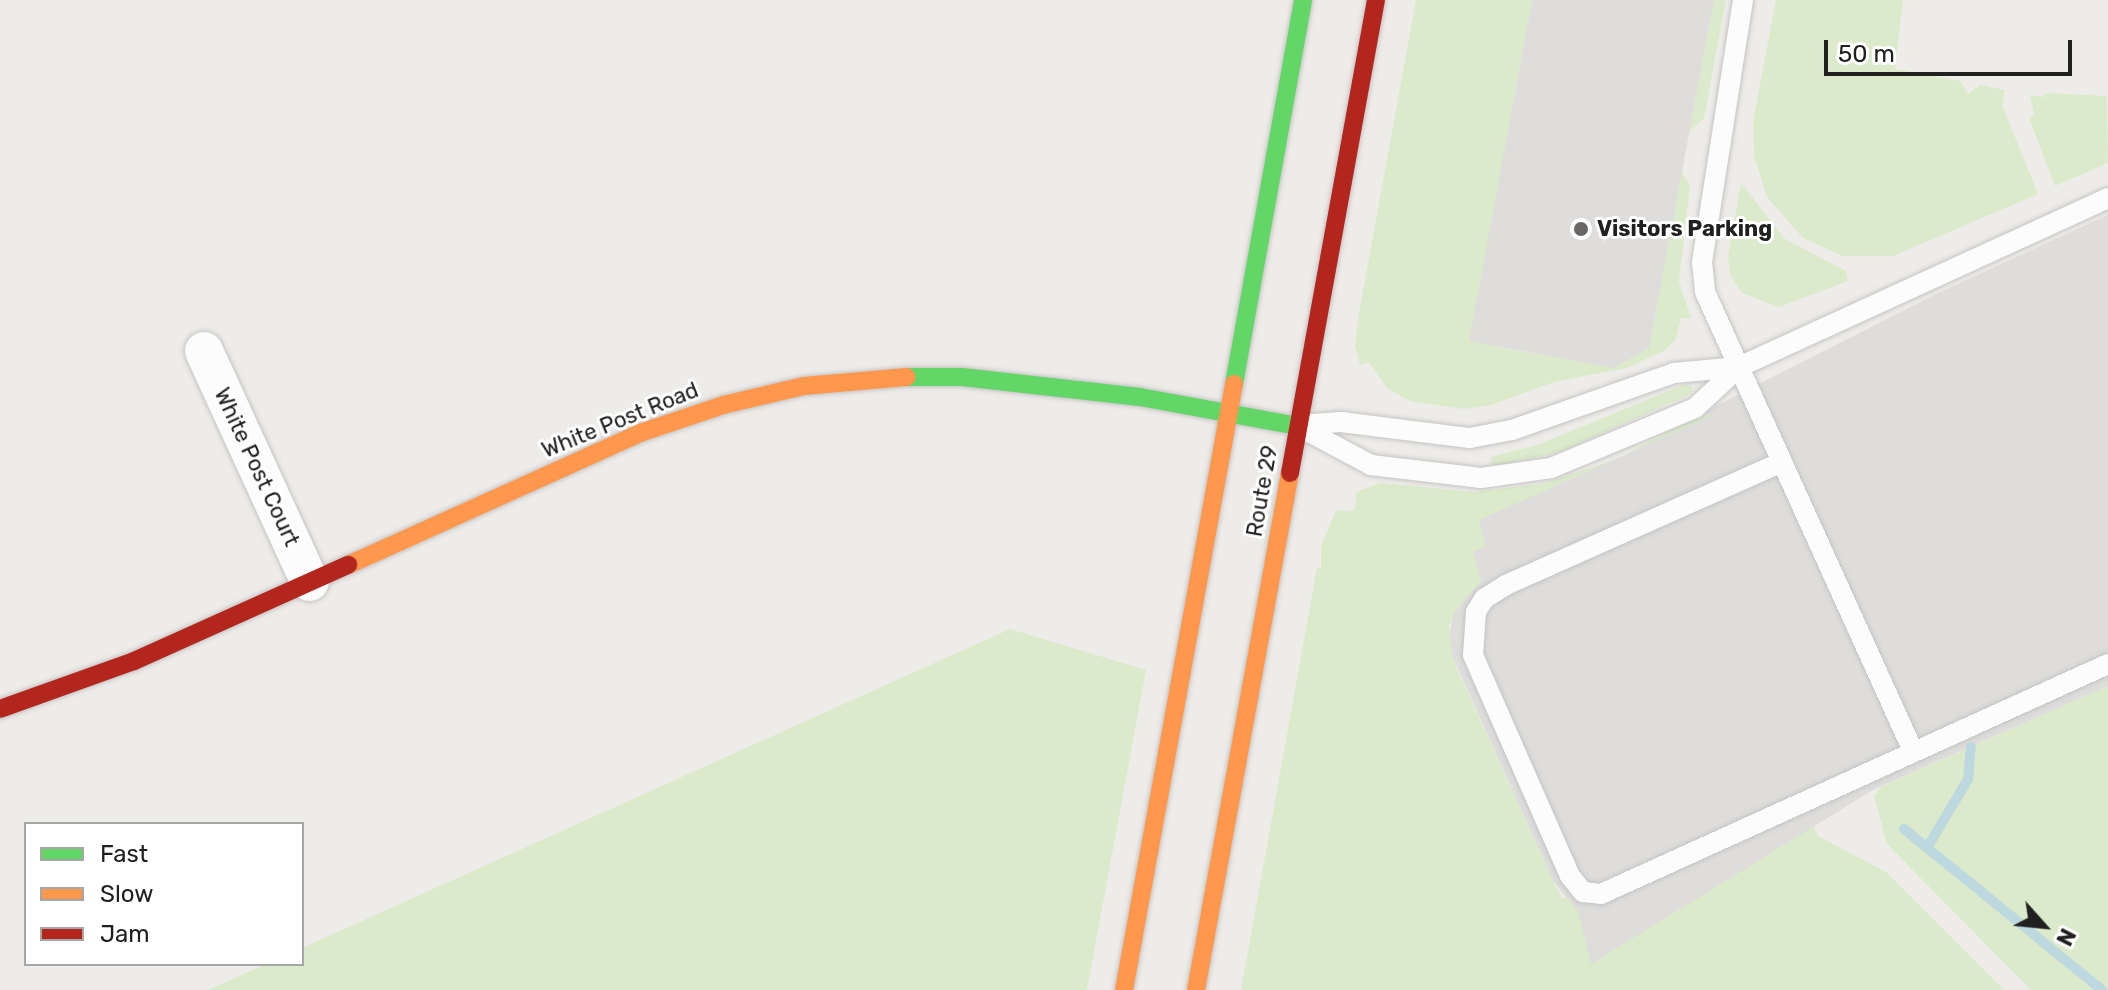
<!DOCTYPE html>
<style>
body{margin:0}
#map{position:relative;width:2108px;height:990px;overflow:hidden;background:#eeece9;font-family:Rubik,sans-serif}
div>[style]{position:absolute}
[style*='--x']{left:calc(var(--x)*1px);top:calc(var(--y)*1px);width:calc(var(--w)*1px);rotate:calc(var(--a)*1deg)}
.grass>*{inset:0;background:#dbeaca}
.parking>*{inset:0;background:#dedddc}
.stream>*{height:10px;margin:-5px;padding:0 5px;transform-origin:5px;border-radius:5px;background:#bed8e0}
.roads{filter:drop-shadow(0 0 2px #c5c4c3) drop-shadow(0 0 2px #c5c4c3)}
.lane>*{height:20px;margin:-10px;padding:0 10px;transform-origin:10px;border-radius:10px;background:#fcfcfc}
.street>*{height:38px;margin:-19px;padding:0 19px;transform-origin:19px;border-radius:19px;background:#fcfcfc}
.fast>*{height:18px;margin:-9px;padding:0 9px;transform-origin:9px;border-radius:9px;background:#63d668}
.slow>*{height:18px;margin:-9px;padding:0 9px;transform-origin:9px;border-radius:9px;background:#ff974d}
.jam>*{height:18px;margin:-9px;padding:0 9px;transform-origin:9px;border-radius:9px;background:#b3261e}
.dots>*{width:22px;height:22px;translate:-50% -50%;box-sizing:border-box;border:4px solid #fff;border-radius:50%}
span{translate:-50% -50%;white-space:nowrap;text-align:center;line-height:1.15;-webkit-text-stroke:6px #fff;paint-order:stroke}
.poi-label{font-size:22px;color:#202020;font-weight:700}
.left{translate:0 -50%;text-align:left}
.street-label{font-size:22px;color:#202020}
.legend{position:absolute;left:24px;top:822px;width:280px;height:144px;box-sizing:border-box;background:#fff;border:2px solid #a6a6a6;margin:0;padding:10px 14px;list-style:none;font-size:24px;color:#202020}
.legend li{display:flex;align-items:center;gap:16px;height:40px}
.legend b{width:40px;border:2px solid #a6a6a6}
.north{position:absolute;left:2004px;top:886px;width:80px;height:80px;-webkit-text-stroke:6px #fff;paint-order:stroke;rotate:117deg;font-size:22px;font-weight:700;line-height:32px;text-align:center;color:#202020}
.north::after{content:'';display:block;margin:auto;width:28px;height:36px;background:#202020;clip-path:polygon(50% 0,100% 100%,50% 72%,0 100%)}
.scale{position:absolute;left:1824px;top:40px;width:248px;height:36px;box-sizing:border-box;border:4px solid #202020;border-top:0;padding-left:10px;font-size:24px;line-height:28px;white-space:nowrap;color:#202020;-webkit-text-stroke:6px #fff;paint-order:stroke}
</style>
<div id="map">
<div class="grass">
<div style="clip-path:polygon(1416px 0,1532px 0,1511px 113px,1497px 347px,1613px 367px,1681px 171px,1690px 186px,1679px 281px,1691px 318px,1681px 318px,1676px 339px,1664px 351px,1627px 368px,1554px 382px,1491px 405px,1464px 409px,1410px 401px,1387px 388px,1369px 362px,1360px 365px,1355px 346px,1359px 313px)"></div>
<div style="clip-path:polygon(1714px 0,1726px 0,1704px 118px,1689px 132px)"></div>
<div style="clip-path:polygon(1776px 0,1903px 0,1895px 69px,1960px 81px,1968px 94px,1980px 85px,2005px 90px,2002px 105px,2038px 194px,1893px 256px,1843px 256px,1803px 238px,1767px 197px,1754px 156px,1753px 122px)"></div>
<div style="clip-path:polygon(2045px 93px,2107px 96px,2108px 163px,2055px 186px,2029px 118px,2034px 115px,2030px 95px,2044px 97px)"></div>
<div style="clip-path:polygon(1741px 183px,1785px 239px,1846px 271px,1848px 281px,1779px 307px,1742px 293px,1730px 275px,1728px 257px)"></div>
<div style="clip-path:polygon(1686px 384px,1693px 388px,1690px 394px,1558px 453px,1492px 467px,1491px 457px,1537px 445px)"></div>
<div style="clip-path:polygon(1704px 412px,1747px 434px,1474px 552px,1481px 581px,1449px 625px,1453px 660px,1553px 881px,1562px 898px,1810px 819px,1818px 836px,1886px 872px,2004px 990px,1241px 990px,1317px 568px,1321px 568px,1321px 546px,1336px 510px,1351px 512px,1356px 507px,1356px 492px,1381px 483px,1473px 492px,1545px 483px,1617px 459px)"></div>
<div style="clip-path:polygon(1010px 629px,1146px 670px,1087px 990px,208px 990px,266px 964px,302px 964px,302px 948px)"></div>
<div style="clip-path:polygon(2108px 686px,2108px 990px,2031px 990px,1887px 844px,1874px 796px,1881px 787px)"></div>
</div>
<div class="parking">
<div style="clip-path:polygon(1532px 0,1714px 0,1649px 348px,1613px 368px,1469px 341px)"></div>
<div style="clip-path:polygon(2108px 215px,2108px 686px,1873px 790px,1591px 964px,1578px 911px,1553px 881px,1453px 658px,1449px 636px,1454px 613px,1481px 581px,1473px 552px,1486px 546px,1479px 520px,1712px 416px,1704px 412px,1938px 293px)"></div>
</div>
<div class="stream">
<div style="--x:1904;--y:829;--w:255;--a:39.1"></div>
<div style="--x:1927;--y:848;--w:80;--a:-59.3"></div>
<div style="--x:1968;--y:779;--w:32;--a:-85"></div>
</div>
<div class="roads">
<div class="lane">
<div style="--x:1743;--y:0;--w:265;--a:98.9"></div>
<div style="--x:1702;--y:262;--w:30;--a:84"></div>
<div style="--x:1705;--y:292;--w:504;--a:65.62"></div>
<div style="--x:1299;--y:425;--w:42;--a:-4.1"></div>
<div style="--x:1341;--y:422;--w:130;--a:7.1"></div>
<div style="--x:1470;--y:438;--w:43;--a:-10.8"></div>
<div style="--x:1512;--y:430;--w:172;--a:-19.4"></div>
<div style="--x:1674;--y:373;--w:65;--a:-5.3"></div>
<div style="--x:1298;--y:426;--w:83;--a:28.1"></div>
<div style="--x:1371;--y:465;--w:111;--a:6.7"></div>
<div style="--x:1481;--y:478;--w:71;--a:-8.1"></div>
<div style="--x:1551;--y:468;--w:156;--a:-22.6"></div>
<div style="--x:1695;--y:408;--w:60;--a:-43"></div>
<div style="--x:1739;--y:367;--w:406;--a:-24.6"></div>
<div style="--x:1782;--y:462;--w:302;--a:156"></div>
<div style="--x:1506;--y:585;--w:26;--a:148"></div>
<div style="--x:1484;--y:599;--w:15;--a:122"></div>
<div style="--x:1476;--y:612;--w:43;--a:94"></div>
<div style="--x:1473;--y:655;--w:241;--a:66.3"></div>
<div style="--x:1570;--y:876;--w:21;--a:51"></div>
<div style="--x:1583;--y:892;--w:18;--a:6"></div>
<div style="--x:1601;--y:894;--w:557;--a:-24.4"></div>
</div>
<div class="street">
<div style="--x:204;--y:351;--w:254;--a:65.4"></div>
</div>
<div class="fast">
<div style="--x:907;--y:377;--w:55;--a:0"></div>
<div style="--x:962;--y:377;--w:179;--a:6.4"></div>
<div style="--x:1140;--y:397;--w:161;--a:10.4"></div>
<div style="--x:1234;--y:384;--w:390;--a:-79.8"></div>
</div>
<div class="slow">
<div style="--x:348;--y:565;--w:320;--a:-24.3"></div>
<div style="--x:640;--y:433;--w:88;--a:-18.6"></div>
<div style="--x:723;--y:405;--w:83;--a:-13.2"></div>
<div style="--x:804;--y:386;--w:103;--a:-5"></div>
<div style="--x:1124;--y:990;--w:616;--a:-79.71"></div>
<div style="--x:1196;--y:990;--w:525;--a:-79.7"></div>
</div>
<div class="jam">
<div style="--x:1290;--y:473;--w:481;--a:-79.7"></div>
<div style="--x:0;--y:709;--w:142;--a:-19.7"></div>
<div style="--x:134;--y:661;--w:235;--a:-24.2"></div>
</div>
</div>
<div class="dots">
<div style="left:1581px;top:229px;background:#686766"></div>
</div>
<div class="poi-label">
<span class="left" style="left:1597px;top:229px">Visitors Parking</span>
</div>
<div class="street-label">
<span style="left:620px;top:420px;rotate:-22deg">White Post Road</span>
<span style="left:257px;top:467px;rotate:65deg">White Post Court</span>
<span style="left:1262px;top:491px;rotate:-80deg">Route 29</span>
</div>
<ul class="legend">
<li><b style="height:10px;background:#63d668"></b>Fast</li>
<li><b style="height:10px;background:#ff974d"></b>Slow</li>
<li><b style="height:10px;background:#b3261e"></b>Jam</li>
</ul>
<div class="north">N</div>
<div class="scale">50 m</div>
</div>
